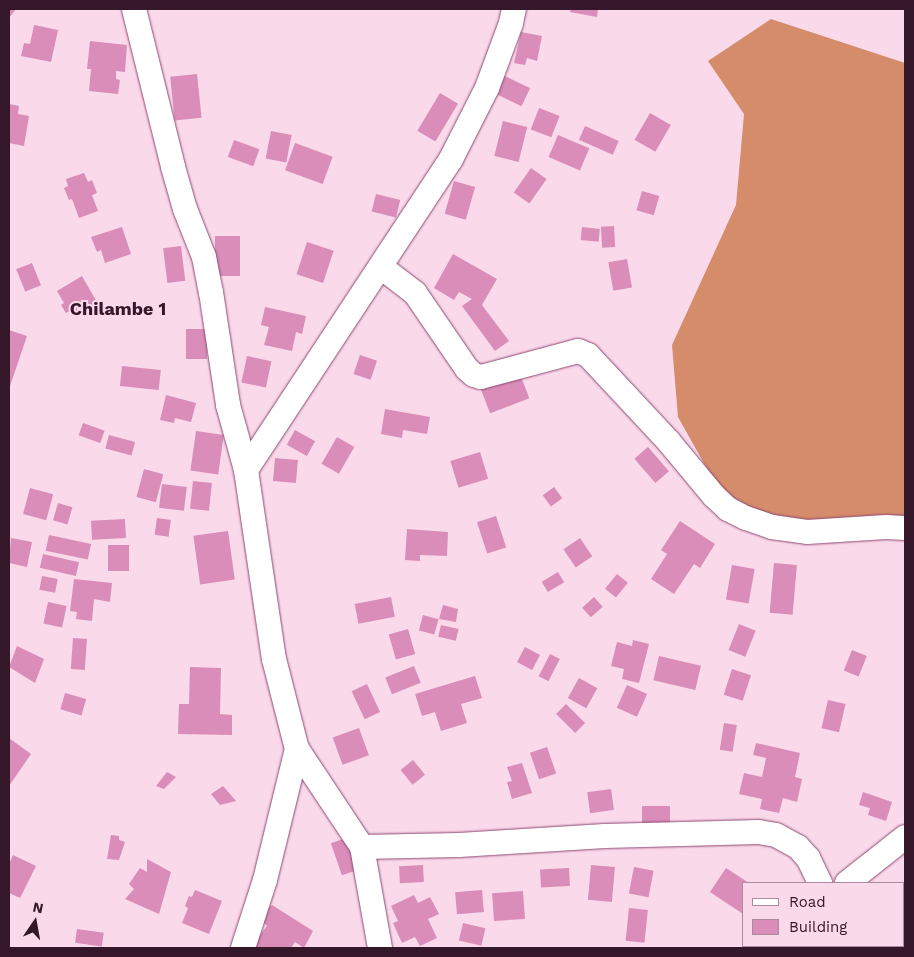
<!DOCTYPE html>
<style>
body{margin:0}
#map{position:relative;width:914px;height:957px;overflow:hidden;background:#fad9eb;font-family:"Work Sans",sans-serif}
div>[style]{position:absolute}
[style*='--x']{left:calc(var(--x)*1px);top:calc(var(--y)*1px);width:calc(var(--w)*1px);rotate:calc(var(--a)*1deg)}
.forest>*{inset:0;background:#d58c6b}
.building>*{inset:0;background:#d98db8;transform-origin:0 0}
.roads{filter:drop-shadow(0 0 1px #8d4871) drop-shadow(0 0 1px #8d4871)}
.minor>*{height:24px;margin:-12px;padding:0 12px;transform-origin:12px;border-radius:12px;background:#fff}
span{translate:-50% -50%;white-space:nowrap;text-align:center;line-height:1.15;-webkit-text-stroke:4px #fad9eb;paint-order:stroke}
.quarter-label{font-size:18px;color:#341728;font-weight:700}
.frame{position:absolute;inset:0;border:10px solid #341728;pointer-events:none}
.legend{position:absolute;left:742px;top:882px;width:162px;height:65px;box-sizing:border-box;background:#fad9eb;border:1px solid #ab8b9d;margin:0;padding:6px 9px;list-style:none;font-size:15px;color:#341728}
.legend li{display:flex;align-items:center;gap:10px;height:25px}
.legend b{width:25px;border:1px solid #ab8b9d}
.north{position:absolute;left:10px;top:897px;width:50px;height:50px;-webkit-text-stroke:4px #fad9eb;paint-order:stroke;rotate:12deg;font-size:14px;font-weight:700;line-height:20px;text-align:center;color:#341728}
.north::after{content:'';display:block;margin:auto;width:18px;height:22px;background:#341728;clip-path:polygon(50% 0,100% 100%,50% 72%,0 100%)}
</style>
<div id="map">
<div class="forest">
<div style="clip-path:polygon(771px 19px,905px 63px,905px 523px,804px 529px,729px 508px,678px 417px,672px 345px,736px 205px,744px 114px,708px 61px)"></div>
</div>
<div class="building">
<div style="clip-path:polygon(9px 9px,16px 9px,9px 18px)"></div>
<div style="clip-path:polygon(571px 9px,598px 9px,597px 17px,570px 12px)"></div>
<div style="clip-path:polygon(34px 25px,58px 30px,51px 62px,21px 56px,24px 43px,30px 44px)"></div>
<div style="clip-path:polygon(521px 32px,542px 36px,537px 61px,527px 58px,525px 65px,514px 63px)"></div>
<div style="clip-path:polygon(90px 41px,127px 45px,125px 72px,116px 71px,116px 79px,120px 80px,118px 94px,89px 91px,91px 69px,87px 69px)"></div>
<div style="left:197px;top:74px;width:44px;height:27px;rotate:84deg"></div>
<div style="left:505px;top:76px;width:28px;height:20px;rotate:26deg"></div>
<div style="left:440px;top:93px;width:21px;height:44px;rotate:31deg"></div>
<div style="clip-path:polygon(9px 104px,19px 106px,18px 114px,29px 116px,24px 146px,9px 143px)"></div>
<div style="left:539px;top:108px;width:22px;height:23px;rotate:21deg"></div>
<div style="left:650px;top:113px;width:24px;height:31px;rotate:30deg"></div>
<div style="left:503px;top:121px;width:25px;height:36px;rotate:14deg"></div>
<div style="left:585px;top:126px;width:37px;height:15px;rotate:24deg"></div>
<div style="left:271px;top:131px;width:21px;height:28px;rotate:11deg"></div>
<div style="left:558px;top:135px;width:34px;height:24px;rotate:23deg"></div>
<div style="left:234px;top:140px;width:27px;height:18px;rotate:20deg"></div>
<div style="left:295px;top:143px;width:40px;height:29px;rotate:20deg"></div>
<div style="left:531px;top:168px;width:19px;height:30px;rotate:35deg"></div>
<div style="clip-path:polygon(84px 173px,88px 182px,92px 180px,97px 193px,92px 195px,98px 211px,79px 218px,72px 199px,69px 200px,64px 188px,68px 186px,66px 179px)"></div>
<div style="left:454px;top:181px;width:22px;height:34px;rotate:16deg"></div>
<div style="left:642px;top:191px;width:18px;height:20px;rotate:16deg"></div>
<div style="left:376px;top:194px;width:25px;height:18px;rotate:14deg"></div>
<div style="left:614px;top:226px;width:21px;height:13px;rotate:87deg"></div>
<div style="clip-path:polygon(122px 227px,131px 254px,105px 263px,101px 250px,97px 252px,91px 237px)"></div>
<div style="left:582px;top:227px;width:18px;height:13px;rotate:6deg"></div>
<div style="left:215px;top:236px;width:25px;height:40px"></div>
<div style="left:307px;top:242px;width:28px;height:34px;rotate:18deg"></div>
<div style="left:181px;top:246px;width:35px;height:18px;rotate:83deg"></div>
<div style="clip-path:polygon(453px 254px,497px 279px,482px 305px,509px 341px,495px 351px,462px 306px,472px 299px,459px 292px,454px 300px,434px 288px)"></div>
<div style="left:627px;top:259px;width:29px;height:19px;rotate:80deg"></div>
<div style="left:32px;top:263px;width:24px;height:17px;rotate:68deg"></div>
<div style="clip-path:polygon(82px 276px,98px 304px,75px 317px,71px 310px,66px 313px,61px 305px,64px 303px,57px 291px)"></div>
<div style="clip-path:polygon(265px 307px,306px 316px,302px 334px,296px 332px,292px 351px,264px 345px,269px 327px,261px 325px)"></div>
<div style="left:186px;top:329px;width:21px;height:30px"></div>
<div style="clip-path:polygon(9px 330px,27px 336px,9px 389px)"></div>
<div style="left:360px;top:355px;width:18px;height:20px;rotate:19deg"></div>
<div style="left:247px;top:356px;width:25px;height:27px;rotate:12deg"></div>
<div style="left:122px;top:366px;width:39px;height:20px;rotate:6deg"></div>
<div style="left:520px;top:374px;width:26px;height:42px;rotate:69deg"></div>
<div style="clip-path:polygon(166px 395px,196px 403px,191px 422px,175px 418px,174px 423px,160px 420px)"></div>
<div style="clip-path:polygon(385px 409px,430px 417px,427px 434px,403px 430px,402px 438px,381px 434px)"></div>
<div style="left:83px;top:423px;width:23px;height:13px;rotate:20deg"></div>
<div style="left:295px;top:430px;width:23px;height:17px;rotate:29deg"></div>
<div style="left:196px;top:431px;width:28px;height:40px;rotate:8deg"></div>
<div style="left:109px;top:435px;width:27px;height:14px;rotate:15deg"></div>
<div style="left:337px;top:437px;width:20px;height:31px;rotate:30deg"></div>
<div style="left:648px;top:447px;width:32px;height:18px;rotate:49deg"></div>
<div style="left:480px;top:452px;width:28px;height:31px;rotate:73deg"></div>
<div style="left:275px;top:458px;width:23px;height:23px;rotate:5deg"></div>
<div style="left:144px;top:469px;width:20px;height:29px;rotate:15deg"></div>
<div style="left:193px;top:481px;width:19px;height:28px;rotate:6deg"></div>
<div style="left:162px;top:484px;width:25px;height:24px;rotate:7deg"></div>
<div style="left:554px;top:487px;width:14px;height:14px;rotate:54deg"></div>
<div style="left:30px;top:488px;width:24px;height:27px;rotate:15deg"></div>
<div style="left:58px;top:503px;width:15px;height:18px;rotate:16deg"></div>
<div style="left:496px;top:516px;width:33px;height:20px;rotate:72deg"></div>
<div style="left:157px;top:518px;width:14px;height:17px;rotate:8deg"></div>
<div style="left:125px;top:519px;width:19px;height:34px;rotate:87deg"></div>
<div style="clip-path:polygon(680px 521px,715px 544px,700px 568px,694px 564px,674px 594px,651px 579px,667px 554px,661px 550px)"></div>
<div style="clip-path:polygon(407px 529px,448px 532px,447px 556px,420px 555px,420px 561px,405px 560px)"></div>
<div style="left:228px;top:531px;width:49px;height:35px;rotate:82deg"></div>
<div style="left:49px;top:535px;width:43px;height:16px;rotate:12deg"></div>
<div style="clip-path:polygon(11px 538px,32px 542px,27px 567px,9px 563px)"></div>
<div style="left:580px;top:538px;width:22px;height:20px;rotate:56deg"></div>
<div style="left:108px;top:545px;width:21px;height:26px"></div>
<div style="left:43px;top:554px;width:37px;height:14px;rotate:13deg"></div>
<div style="left:774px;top:563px;width:23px;height:50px;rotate:5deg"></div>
<div style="left:732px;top:565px;width:23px;height:35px;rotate:10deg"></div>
<div style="left:558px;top:572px;width:12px;height:19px;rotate:59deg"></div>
<div style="left:617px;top:574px;width:14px;height:19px;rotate:39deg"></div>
<div style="left:42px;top:576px;width:16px;height:14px;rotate:11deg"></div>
<div style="clip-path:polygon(74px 579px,112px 583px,110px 602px,94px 599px,92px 621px,76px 619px,77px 612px,70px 611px)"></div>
<div style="left:391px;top:597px;width:20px;height:37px;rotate:79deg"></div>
<div style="left:594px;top:597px;width:13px;height:16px;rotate:48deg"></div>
<div style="left:48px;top:602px;width:19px;height:22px;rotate:12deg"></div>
<div style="clip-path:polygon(443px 605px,458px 609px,456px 622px,439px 619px)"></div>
<div style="left:423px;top:615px;width:16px;height:16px;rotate:15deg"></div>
<div style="left:739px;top:624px;width:18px;height:28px;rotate:22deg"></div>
<div style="left:441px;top:625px;width:18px;height:12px;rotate:13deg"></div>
<div style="left:408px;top:629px;width:26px;height:20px;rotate:74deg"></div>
<div style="left:73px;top:638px;width:14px;height:31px;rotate:4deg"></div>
<div style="clip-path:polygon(633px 640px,649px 644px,639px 683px,622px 679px,624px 669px,611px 666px,617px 642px,632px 646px)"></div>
<div style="clip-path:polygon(17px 646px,44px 659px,35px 683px,9px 667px)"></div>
<div style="left:525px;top:647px;width:17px;height:17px;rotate:28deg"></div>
<div style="left:852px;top:650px;width:16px;height:22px;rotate:22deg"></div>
<div style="left:550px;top:654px;width:11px;height:25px;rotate:27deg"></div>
<div style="left:659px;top:656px;width:43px;height:25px;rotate:13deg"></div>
<div style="left:414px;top:666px;width:18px;height:31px;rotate:68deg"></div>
<div style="clip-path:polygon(190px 667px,221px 668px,220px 714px,232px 715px,232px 735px,178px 734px,179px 704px,189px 704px)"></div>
<div style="left:732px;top:669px;width:20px;height:27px;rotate:18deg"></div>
<div style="clip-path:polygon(475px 676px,482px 698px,461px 704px,467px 723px,441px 731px,435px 712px,422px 716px,415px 694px)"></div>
<div style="left:579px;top:678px;width:21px;height:23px;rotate:29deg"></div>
<div style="left:367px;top:684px;width:31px;height:17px;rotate:65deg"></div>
<div style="left:627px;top:685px;width:22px;height:25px;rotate:24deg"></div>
<div style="left:65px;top:693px;width:22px;height:17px;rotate:16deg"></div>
<div style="left:828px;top:700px;width:18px;height:29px;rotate:13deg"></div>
<div style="left:566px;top:704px;width:27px;height:14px;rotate:45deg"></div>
<div style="left:724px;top:723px;width:13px;height:27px;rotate:9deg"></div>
<div style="left:359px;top:728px;width:29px;height:28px;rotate:70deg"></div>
<div style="clip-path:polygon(9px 738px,31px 754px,9px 786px)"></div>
<div style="clip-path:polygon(756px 743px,800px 753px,795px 777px,802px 779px,797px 802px,783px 798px,779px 813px,760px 809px,762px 799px,739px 794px,744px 773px,762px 777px,766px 758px,753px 755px)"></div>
<div style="left:547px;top:747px;width:28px;height:18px;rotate:71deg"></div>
<div style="left:413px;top:760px;width:19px;height:16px;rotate:51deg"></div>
<div style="clip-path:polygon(522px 763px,532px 793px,512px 799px,507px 782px,512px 781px,507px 767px)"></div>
<div style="clip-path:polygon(167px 772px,176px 777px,164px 789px,156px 786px)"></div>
<div style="clip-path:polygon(223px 786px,236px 801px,220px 805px,211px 794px)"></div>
<div style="left:611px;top:789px;width:21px;height:24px;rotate:82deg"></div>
<div style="clip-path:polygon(863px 792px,892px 802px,886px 821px,868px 815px,870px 808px,859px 805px)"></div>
<div style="left:642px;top:806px;width:28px;height:23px"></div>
<div style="clip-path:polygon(111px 835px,119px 836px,119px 840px,125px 842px,119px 860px,107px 859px)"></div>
<div style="left:346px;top:838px;width:34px;height:16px;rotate:71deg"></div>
<div style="clip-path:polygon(13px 855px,36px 866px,20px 898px,9px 893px,9px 864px)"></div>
<div style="clip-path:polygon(147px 859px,171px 872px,159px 914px,125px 899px,134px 889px,129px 884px,140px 868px,147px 872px)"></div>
<div style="left:423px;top:865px;width:17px;height:24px;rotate:87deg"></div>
<div style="left:591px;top:865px;width:24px;height:35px;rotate:5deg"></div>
<div style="left:634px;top:867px;width:20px;height:27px;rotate:11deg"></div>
<div style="left:569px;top:868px;width:18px;height:29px;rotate:87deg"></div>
<div style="clip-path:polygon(726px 868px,749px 883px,743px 883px,743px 914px,710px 892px)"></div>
<div style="clip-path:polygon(195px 890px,222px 901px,209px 934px,182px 923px,188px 908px,185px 906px,189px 896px,192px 897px)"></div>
<div style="left:482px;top:890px;width:22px;height:27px;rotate:85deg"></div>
<div style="left:523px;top:891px;width:28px;height:31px;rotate:86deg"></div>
<div style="clip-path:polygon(414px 895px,418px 903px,430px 897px,439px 914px,428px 919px,437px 938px,420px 946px,415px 937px,402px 943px,393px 923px,398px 921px,391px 906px)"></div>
<div style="clip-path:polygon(272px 905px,313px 931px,304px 948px,295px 942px,291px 948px,250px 948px,267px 926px,258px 917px)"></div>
<div style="left:629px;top:908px;width:19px;height:33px;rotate:6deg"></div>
<div style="left:463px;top:923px;width:23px;height:18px;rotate:13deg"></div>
<div style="left:77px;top:929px;width:27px;height:14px;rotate:8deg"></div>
</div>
<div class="roads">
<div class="minor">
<div style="--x:134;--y:9;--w:163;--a:76.1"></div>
<div style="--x:173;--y:167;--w:44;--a:74.1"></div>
<div style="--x:185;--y:209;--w:52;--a:68.4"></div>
<div style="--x:204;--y:257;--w:36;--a:79"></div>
<div style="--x:211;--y:292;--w:114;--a:81.4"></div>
<div style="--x:228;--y:405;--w:67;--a:74.5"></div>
<div style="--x:246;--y:470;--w:191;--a:81.6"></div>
<div style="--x:274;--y:659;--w:93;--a:75.7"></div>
<div style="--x:297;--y:749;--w:118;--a:56.4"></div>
<div style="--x:362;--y:847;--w:103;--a:79.9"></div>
<div style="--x:381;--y:267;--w:43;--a:37.4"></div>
<div style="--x:415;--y:293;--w:92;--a:55.6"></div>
<div style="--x:467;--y:369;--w:9;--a:41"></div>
<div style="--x:474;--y:375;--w:7;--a:16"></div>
<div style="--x:481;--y:377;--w:100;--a:-15"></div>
<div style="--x:578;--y:351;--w:11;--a:22"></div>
<div style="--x:588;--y:355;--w:119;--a:47"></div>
<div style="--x:669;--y:442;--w:70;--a:50.2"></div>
<div style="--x:714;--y:496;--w:19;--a:43"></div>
<div style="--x:728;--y:509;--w:20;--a:27"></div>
<div style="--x:746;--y:518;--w:28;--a:19"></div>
<div style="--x:772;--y:527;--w:35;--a:8"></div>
<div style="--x:807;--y:532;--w:79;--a:-3.6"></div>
<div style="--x:886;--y:527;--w:19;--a:3"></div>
<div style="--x:246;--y:470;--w:372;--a:-56.6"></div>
<div style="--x:451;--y:159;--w:80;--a:-63.1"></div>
<div style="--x:487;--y:88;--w:69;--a:-69.7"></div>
<div style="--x:511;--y:23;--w:14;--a:-78"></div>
<div style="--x:362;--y:847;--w:97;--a:-1.2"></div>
<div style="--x:459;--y:845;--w:146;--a:-3.5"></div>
<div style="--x:605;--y:836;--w:154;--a:-1.5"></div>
<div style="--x:759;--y:832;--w:17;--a:10"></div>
<div style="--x:776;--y:835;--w:25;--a:29"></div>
<div style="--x:798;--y:847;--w:15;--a:48"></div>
<div style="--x:808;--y:858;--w:28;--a:64"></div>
<div style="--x:847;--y:883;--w:74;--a:-38.4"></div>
<div style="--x:828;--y:946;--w:2;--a:90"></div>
<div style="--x:243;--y:948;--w:71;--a:-72.1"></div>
<div style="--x:265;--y:880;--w:135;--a:-76.3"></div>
</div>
</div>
<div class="quarter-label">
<span style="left:118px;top:309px">Chilambe 1</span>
</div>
<div class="frame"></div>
<ul class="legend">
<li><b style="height:6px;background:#fff"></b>Road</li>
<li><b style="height:14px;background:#d98db8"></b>Building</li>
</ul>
<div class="north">N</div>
</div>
